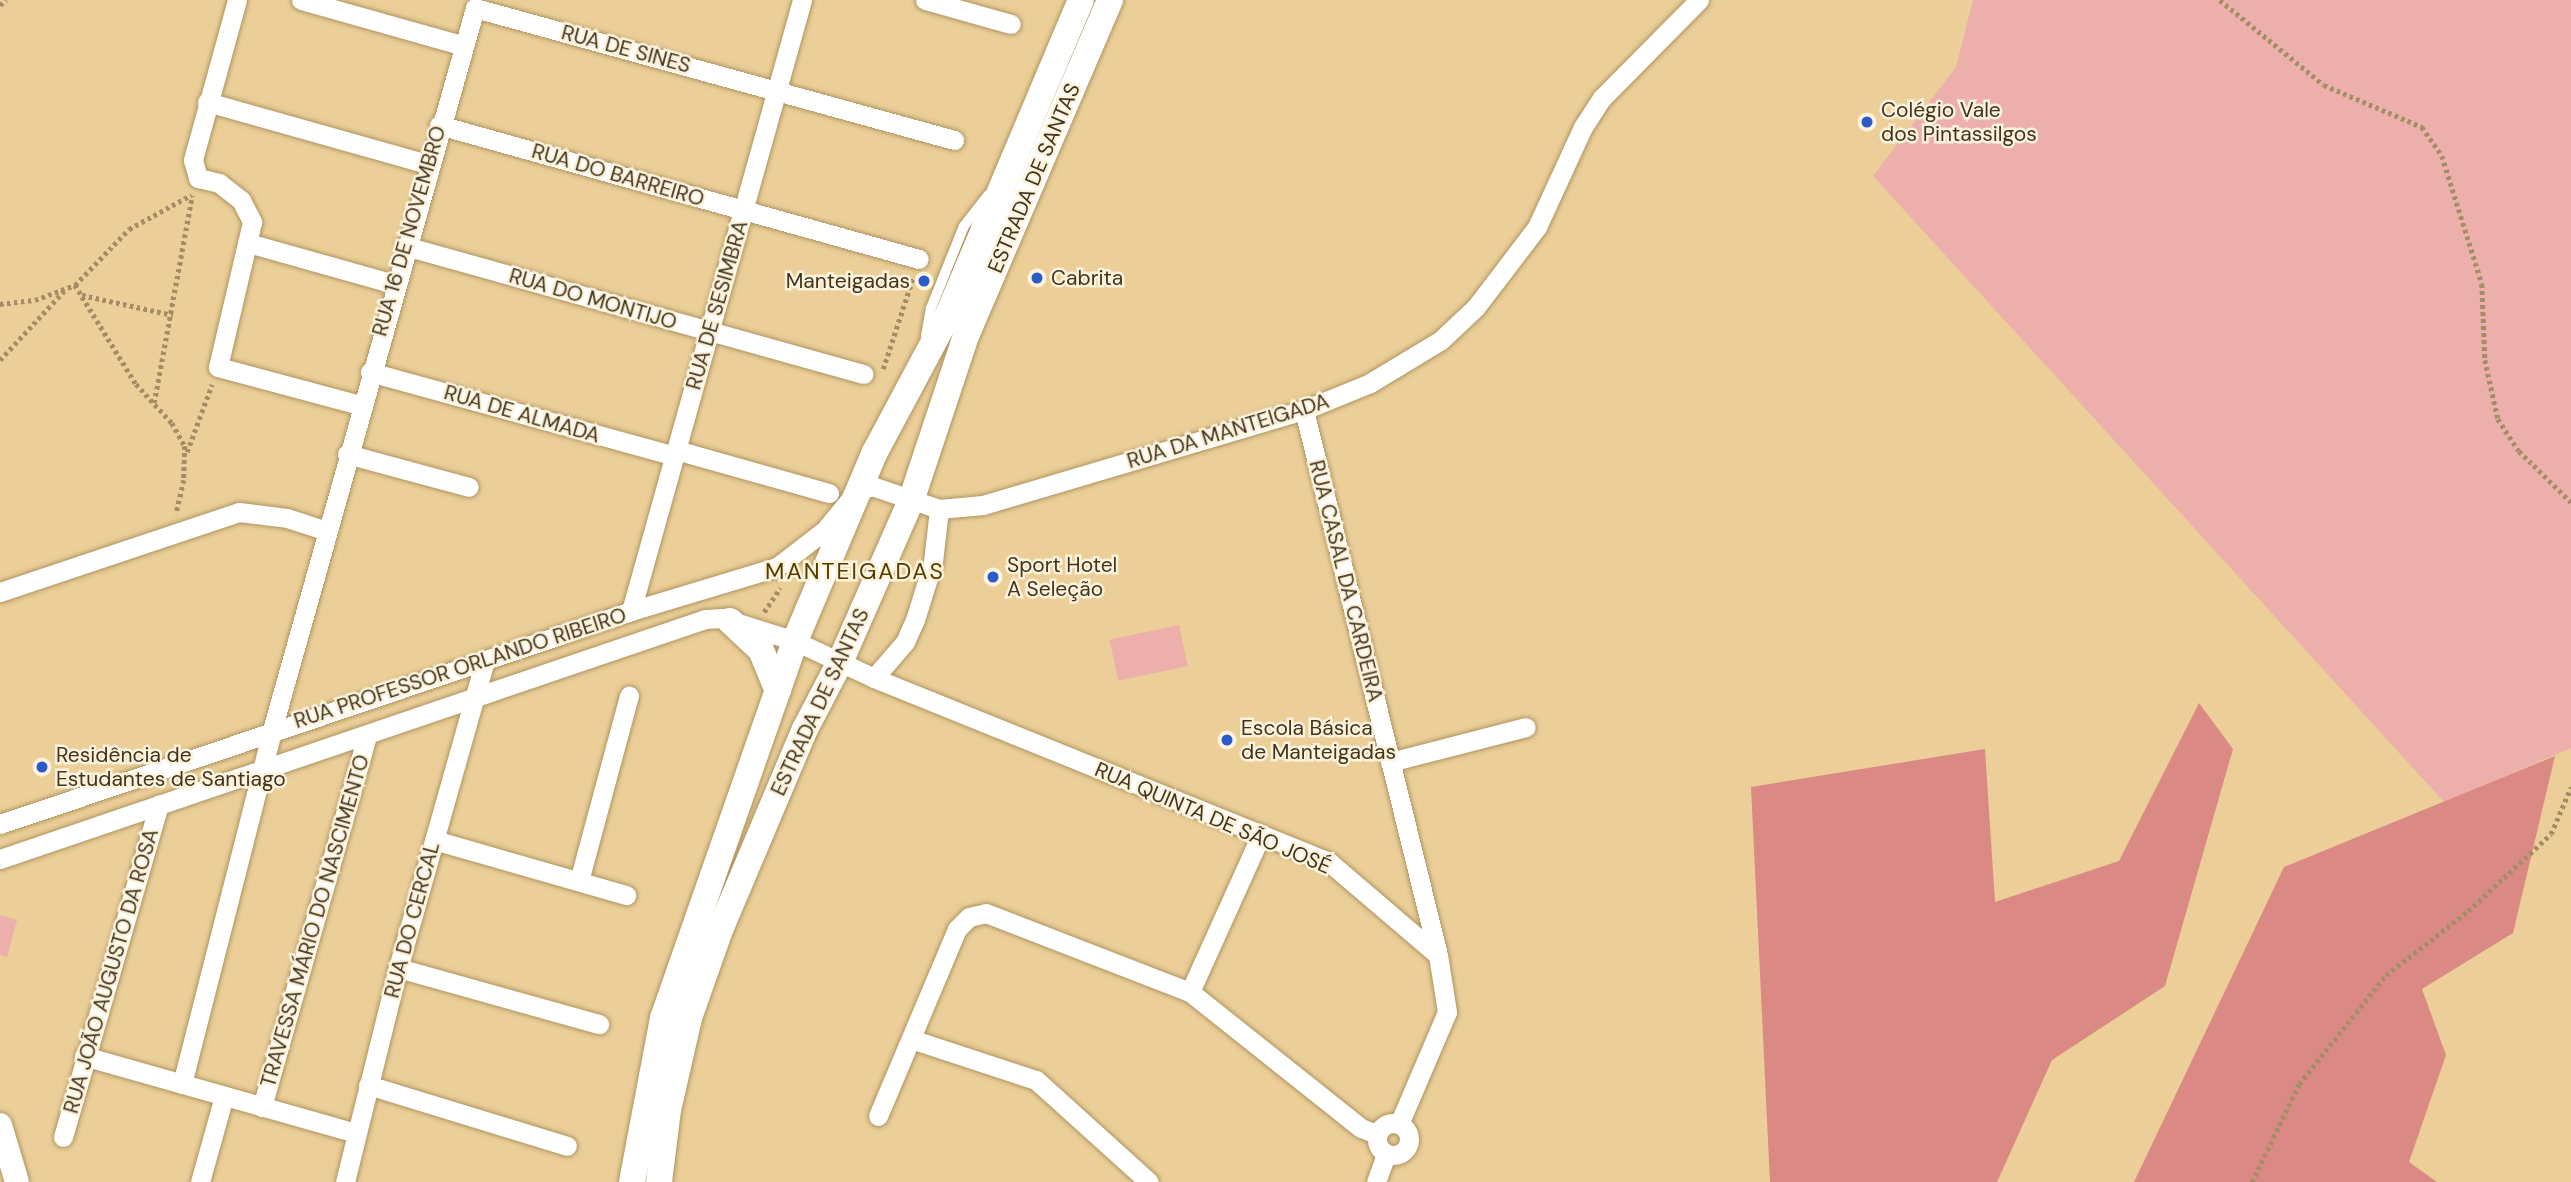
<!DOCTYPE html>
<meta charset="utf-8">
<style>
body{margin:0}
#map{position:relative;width:2571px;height:1182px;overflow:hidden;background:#ebce98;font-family:"DM Sans",sans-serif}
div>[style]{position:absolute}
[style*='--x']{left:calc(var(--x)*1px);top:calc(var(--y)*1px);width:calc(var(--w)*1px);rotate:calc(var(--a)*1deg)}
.green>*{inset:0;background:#ecafab;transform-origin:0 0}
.forest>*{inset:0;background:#db8985}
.path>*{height:4.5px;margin-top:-2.25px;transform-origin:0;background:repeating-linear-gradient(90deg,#a38d65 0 3.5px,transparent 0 7px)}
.roads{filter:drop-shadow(0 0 2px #af9460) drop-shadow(0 0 2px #af9460)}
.service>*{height:10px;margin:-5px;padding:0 5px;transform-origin:5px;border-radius:5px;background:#fff}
.minor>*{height:19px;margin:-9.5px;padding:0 9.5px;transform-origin:9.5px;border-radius:9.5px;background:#fff}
.minor>.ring{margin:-9.5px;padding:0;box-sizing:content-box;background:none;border:19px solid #fff;border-radius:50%}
.tertiary>*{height:24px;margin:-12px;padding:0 12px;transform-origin:12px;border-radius:12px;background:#fff}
.secondary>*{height:26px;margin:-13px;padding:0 13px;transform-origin:13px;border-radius:13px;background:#fff}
.dots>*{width:19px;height:19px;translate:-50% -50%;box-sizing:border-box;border:4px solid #fdf2dc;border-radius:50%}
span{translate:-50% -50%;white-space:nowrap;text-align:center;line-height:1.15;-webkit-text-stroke:5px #fdf2dc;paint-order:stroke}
.street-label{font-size:21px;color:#40341e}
.poi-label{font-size:21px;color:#40341e}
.left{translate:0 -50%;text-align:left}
.right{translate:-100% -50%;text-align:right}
.neighbourhood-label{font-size:23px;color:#543c00;letter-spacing:2px}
</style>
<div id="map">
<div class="green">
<div style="clip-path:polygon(1973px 0,2571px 0,2571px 748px,2444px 802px,1873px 176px,1956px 67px)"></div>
<div style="left:1179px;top:625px;width:42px;height:71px;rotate:78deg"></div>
<div style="clip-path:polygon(0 915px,17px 920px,7px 957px,0 955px)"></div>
</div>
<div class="forest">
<div style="clip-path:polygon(2199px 703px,2233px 749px,2165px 986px,2052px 1060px,1997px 1182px,1770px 1182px,1751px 787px,1985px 749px,1995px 902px,2119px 861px)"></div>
<div style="clip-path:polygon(2555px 756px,2513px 933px,2422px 989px,2446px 1055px,2409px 1162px,2437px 1182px,2134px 1182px,2284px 867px)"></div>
</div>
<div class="path">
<div style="--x:2220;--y:0;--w:134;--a:39.3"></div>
<div style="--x:2324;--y:85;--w:107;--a:23.2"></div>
<div style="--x:2422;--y:127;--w:35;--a:55"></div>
<div style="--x:2442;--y:156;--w:134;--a:72.6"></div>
<div style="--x:2482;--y:284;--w:76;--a:87.7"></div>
<div style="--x:2485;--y:360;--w:60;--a:77.6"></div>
<div style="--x:2498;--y:419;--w:38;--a:57"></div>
<div style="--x:2519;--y:451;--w:73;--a:44.4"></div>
<div style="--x:0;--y:5;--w:8;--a:-40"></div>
<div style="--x:75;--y:285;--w:116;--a:58.4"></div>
<div style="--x:136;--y:384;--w:53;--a:47.3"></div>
<div style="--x:172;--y:423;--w:26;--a:61"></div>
<div style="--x:185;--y:446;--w:34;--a:92"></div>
<div style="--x:184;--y:480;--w:35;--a:103"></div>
<div style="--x:82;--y:295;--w:93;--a:12.4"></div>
<div style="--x:0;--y:304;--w:35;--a:-7"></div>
<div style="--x:35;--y:300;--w:43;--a:-20.6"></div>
<div style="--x:75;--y:285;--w:78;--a:-46"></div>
<div style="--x:129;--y:229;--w:71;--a:-28.7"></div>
<div style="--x:0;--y:360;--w:94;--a:-47.2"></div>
<div style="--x:883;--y:369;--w:96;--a:-71.8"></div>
<div style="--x:154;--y:403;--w:211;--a:-79.6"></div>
<div style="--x:187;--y:452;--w:72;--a:-69.8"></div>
<div style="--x:764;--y:612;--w:29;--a:-56"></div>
<div style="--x:2252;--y:1182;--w:109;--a:-64.4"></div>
<div style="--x:2299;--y:1084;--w:139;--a:-51.4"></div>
<div style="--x:2386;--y:975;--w:104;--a:-38"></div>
<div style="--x:2468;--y:911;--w:113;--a:-42.9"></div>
<div style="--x:2551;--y:834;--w:51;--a:-66.9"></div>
</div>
<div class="roads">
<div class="service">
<div style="--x:926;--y:336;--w:28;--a:-80"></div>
<div style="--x:931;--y:308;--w:88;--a:-68.1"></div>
<div style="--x:964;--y:226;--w:39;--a:-52"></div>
</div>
<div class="minor">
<div style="--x:237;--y:0;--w:166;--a:105.4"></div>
<div style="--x:193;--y:160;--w:19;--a:74"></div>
<div style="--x:198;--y:178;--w:22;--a:13"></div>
<div style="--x:219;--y:183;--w:28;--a:38"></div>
<div style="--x:241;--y:200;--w:25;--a:63"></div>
<div style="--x:252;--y:222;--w:149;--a:103.2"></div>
<div style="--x:218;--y:367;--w:147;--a:15"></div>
<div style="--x:301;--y:0;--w:166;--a:15.7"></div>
<div style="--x:925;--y:0;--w:89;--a:15.6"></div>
<div style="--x:207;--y:102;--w:230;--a:15.7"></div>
<div style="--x:439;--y:125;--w:498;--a:15.6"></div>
<div style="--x:248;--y:243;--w:152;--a:15.7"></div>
<div style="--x:405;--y:246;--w:476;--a:15.6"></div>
<div style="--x:370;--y:372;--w:316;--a:15.4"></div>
<div style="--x:1304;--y:410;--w:561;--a:76.19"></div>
<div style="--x:676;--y:450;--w:159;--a:15.7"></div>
<div style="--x:347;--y:454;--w:126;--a:15.1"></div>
<div style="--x:0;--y:592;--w:252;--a:-18.5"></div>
<div style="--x:239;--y:512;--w:48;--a:7.1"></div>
<div style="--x:287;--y:518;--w:42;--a:18"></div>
<div style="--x:631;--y:611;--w:634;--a:-74.36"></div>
<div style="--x:874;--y:678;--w:48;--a:-49.3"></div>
<div style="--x:905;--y:642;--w:24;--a:-66"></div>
<div style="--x:915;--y:620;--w:61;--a:-72.8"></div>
<div style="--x:933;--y:562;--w:53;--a:-83.5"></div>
<div style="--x:1390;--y:762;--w:140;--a:-14.4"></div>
<div style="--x:0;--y:824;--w:666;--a:-18.65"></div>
<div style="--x:631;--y:611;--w:152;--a:-16.8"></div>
<div style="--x:777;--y:567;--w:61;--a:-37.6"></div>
<div style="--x:825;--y:530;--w:50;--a:-50.6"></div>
<div style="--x:857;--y:491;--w:16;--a:-18"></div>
<div style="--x:872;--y:486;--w:71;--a:18.9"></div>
<div style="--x:939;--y:509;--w:44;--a:-5.2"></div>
<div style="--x:983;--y:505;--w:335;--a:-16.5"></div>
<div style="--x:1304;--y:410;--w:71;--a:-22.2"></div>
<div style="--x:1370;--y:383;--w:83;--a:-31.2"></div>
<div style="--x:1441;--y:340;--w:48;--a:-43.3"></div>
<div style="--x:1476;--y:307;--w:101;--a:-52.7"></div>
<div style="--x:1537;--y:227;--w:110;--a:-65.3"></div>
<div style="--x:1583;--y:127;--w:35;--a:-57"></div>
<div style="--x:1602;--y:98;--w:138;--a:-45.3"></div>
<div style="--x:434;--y:840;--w:200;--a:16"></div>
<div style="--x:0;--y:859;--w:745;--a:-18.8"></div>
<div style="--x:705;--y:619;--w:17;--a:-3"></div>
<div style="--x:722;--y:618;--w:77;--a:17.5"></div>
<div style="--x:795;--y:641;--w:87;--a:25.1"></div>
<div style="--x:874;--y:678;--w:491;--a:22"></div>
<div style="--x:1329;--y:862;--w:143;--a:40.5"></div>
<div style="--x:1438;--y:955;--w:58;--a:81"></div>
<div style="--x:1447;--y:1012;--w:122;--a:113.2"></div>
<div style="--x:579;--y:881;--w:192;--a:-74.9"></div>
<div style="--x:398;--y:968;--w:209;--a:15.6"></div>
<div style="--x:1190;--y:992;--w:172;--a:-65.7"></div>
<div style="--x:911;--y:1039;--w:132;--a:18.2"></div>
<div style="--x:1036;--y:1080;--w:152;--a:42.1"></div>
<div style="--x:84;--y:1056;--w:283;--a:15.8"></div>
<div style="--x:182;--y:1084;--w:365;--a:-75.7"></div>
<div style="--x:272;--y:730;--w:750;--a:-74.3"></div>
<div style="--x:475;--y:8;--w:497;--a:15.4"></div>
<div style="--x:368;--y:1085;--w:208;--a:17"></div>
<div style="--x:262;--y:1107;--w:387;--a:-74.2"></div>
<div style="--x:878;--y:1116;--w:203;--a:-67.1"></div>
<div style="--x:957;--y:929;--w:17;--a:-45"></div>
<div style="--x:969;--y:917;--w:17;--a:-13"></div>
<div style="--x:986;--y:913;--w:219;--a:21.2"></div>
<div style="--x:1190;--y:992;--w:218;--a:38.5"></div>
<div style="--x:1361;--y:1128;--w:17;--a:21"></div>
<div class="ring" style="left:1377px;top:1123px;width:13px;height:13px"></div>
<div style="--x:63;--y:1137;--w:346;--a:-73.9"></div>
<div style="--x:200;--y:1182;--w:89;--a:-74.4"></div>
<div style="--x:345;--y:1182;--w:220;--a:-76.1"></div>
<div style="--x:398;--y:968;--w:320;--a:-74.2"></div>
<div style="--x:1376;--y:1182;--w:30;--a:-70"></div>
</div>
<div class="tertiary">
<div style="--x:0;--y:1125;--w:59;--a:73.4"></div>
</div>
<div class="secondary">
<div style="--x:730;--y:621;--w:42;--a:43.1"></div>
<div style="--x:761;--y:650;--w:44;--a:67.5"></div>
<div style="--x:632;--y:1182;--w:167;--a:-79.3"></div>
<div style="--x:663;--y:1018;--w:399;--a:-70.7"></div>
<div style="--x:795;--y:641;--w:205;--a:-67.1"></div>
<div style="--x:875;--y:452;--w:153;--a:-61.9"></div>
<div style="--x:947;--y:317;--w:344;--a:-67.1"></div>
<div style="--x:659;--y:1182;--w:73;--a:-82.9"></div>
<div style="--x:668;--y:1110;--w:94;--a:-77.1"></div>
<div style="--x:689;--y:1018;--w:93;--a:-70.6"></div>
<div style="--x:720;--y:930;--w:218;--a:-67.1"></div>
<div style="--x:805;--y:729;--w:78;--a:-62.4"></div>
<div style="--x:841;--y:660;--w:177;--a:-66.3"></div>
<div style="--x:912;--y:498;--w:171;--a:-71.6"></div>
<div style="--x:966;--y:336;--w:366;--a:-66.8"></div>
</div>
</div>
<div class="dots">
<div style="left:1867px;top:122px;background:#2a5bc9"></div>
<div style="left:1037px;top:278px;background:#2a5bc9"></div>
<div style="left:924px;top:281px;background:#2a5bc9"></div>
<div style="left:993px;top:577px;background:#2a5bc9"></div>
<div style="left:1227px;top:740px;background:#2a5bc9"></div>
<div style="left:42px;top:767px;background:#2a5bc9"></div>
</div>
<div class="street-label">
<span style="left:626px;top:49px;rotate:15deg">RUA DE SINES</span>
<span style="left:618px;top:175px;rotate:16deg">RUA DO BARREIRO</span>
<span style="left:1034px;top:178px;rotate:-67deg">ESTRADA DE SANTAS</span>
<span style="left:409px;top:231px;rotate:-74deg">RUA 16 DE NOVEMBRO</span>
<span style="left:593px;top:299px;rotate:16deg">RUA DO MONTIJO</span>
<span style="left:717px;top:305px;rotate:-74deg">RUA DE SESIMBRA</span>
<span style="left:522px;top:414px;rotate:16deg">RUA DE ALMADA</span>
<span style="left:1228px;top:431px;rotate:-17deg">RUA DA MANTEIGADA</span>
<span style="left:1346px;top:581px;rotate:76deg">RUA CASAL DA CARDEIRA</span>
<span style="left:460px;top:668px;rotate:-18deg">RUA PROFESSOR ORLANDO RIBEIRO</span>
<span style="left:820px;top:702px;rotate:-65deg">ESTRADA DE SANTAS</span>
<span style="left:1213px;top:818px;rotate:23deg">RUA QUINTA DE SÃO JOSÉ</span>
<span style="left:412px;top:920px;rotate:-75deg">RUA DO CERCAL</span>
<span style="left:315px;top:921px;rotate:-74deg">TRAVESSA MÁRIO DO NASCIMENTO</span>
<span style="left:111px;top:971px;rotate:-74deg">RUA JOÃO AUGUSTO DA ROSA</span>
</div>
<div class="poi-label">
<span class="left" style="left:1881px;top:122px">Colégio Vale<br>dos Pintassilgos</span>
<span class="left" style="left:1051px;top:278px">Cabrita</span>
<span class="right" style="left:910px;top:281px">Manteigadas</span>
<span class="left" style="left:1007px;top:577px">Sport Hotel<br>A Seleção</span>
<span class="left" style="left:1241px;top:740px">Escola Básica<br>de Manteigadas</span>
<span class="left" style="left:56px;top:767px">Residência de<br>Estudantes de Santiago</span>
</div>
<div class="neighbourhood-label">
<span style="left:855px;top:571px">MANTEIGADAS</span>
</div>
</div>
